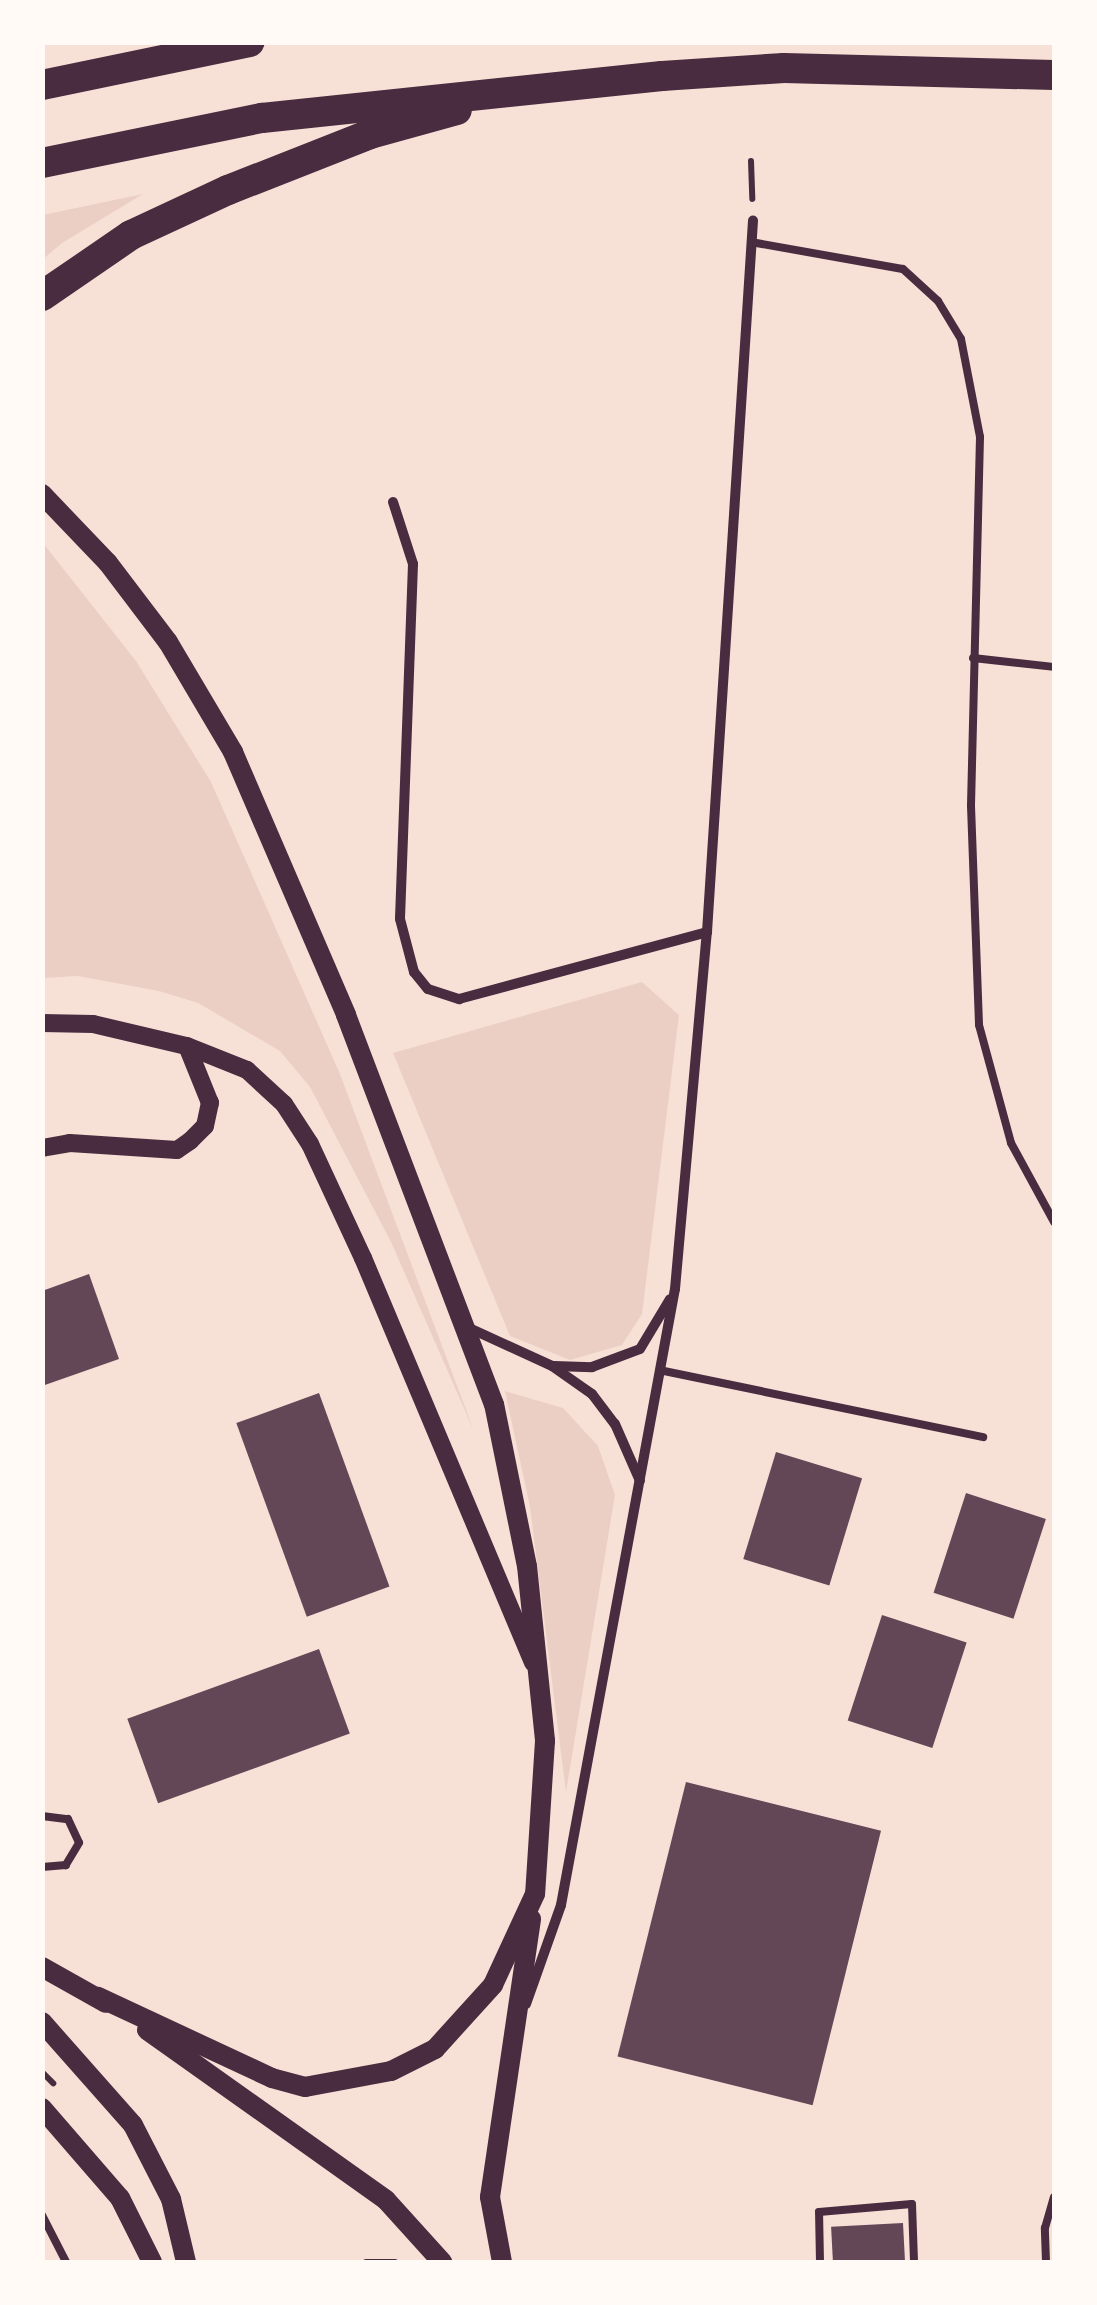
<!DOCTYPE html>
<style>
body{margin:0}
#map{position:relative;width:1097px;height:2305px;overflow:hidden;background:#f7e1d7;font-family:"Golos Text",sans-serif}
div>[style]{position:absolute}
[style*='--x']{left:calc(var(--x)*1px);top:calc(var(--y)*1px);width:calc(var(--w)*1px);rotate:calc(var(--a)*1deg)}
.green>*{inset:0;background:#ebcfc5}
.building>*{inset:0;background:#644757;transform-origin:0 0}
.path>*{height:6px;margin:-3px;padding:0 3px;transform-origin:3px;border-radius:3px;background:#4a2c40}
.service>*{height:8px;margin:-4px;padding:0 4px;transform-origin:4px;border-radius:4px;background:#4a2c40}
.minor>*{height:10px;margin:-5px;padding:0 5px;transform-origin:5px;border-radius:5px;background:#4a2c40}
.tertiary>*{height:18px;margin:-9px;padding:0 9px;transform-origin:9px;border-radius:9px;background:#4a2c40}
.secondary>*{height:20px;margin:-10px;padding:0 10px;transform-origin:10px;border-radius:10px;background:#4a2c40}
.motorway>*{height:30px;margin:-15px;padding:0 15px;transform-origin:15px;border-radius:15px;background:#4a2c40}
span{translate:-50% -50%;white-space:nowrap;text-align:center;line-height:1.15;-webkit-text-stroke:8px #fffaf5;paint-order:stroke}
.frame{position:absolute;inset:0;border:45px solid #fffaf5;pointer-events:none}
</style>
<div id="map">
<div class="green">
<div style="clip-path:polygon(143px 194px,62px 243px,43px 259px,43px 215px)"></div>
<div style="clip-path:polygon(43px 543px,136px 661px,211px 782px,340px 1074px,474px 1431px,391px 1242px,310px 1087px,280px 1051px,198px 1003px,159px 991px,78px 976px,43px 978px)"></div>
<div style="clip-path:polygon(642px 982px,679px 1015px,642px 1314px,622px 1345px,570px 1360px,510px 1336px,393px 1053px)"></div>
<div style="clip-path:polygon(505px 1391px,563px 1408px,598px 1446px,615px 1495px,566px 1792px,530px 1507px)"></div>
</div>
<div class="building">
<div style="clip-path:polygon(89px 1274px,119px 1359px,42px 1386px,42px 1291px)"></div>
<div style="left:319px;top:1393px;width:206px;height:88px;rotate:70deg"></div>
<div style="left:776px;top:1452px;width:90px;height:112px;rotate:17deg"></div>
<div style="left:966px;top:1493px;width:84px;height:105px;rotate:18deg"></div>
<div style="left:882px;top:1615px;width:89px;height:111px;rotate:18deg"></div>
<div style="left:319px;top:1649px;width:90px;height:204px;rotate:70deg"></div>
<div style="left:686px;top:1782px;width:201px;height:283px;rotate:14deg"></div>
<div style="left:903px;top:2223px;width:39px;height:72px;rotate:87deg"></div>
</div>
<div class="path">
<div style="--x:751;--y:161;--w:38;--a:88"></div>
<div style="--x:42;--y:2072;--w:16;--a:45"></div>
<div style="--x:366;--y:2262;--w:29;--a:0"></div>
</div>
<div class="service">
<div style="--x:751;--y:242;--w:154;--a:10.1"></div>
<div style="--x:903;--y:269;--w:47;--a:42.4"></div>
<div style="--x:938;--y:301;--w:44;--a:58.8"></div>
<div style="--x:961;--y:339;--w:100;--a:79"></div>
<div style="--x:980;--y:437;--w:369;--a:91.4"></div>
<div style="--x:971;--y:806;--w:219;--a:87.9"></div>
<div style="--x:979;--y:1025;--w:122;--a:74.8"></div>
<div style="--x:1011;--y:1143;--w:90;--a:61.4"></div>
<div style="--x:973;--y:658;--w:81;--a:6.3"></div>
<div style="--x:664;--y:1371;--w:326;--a:11.7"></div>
<div style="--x:42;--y:1816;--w:26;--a:7"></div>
<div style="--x:68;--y:1819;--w:26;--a:65"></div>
<div style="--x:79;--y:1843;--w:26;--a:121"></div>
<div style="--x:66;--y:1865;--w:24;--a:175"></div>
<div style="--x:42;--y:2215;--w:53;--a:62.9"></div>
<div style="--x:820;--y:2262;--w:50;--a:-91.1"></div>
<div style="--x:819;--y:2212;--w:93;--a:-4.9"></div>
<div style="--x:912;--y:2204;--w:58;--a:88"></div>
<div style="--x:1046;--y:2262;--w:34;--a:-92"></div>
<div style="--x:1045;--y:2228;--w:32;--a:-74"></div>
</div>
<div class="minor">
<div style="--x:393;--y:502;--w:65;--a:72.1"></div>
<div style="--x:413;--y:564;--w:355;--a:92.1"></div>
<div style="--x:400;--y:919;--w:55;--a:75.2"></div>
<div style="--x:414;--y:972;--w:22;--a:51"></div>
<div style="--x:428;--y:989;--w:33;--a:18"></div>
<div style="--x:459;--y:999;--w:257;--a:-15.1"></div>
<div style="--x:467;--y:1327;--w:94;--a:24.6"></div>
<div style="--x:552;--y:1366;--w:49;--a:35"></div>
<div style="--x:592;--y:1394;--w:38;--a:53"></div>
<div style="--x:615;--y:1424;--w:62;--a:66.3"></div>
<div style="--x:554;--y:1366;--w:38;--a:2"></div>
<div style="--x:592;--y:1367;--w:51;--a:-20.6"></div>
<div style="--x:640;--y:1349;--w:58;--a:-59"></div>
<div style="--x:526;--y:2004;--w:105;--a:-70.5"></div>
<div style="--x:561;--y:1905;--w:626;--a:-79.52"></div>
<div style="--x:675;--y:1289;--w:358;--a:-84.9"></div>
<div style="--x:707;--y:932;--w:713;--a:-86.3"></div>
</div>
<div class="tertiary">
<div style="--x:42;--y:1023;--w:51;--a:1.1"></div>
<div style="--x:93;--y:1024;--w:97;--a:13.2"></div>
<div style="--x:187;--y:1046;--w:65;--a:21.8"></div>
<div style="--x:247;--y:1070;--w:50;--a:42.6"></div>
<div style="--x:284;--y:1104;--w:48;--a:57"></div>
<div style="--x:310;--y:1144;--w:126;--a:65.1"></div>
<div style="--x:363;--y:1258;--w:439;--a:67.2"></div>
<div style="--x:42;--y:1148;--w:28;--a:-10"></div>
<div style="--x:70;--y:1143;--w:107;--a:3.7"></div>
<div style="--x:177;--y:1150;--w:16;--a:-35"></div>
<div style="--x:190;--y:1141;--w:21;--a:-45"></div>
<div style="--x:205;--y:1126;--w:24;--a:-78"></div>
<div style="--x:210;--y:1103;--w:61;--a:-112"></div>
</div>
<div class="secondary">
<div style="--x:42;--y:494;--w:95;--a:46.3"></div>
<div style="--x:108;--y:563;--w:99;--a:52.8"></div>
<div style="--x:168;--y:642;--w:128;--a:59.4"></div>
<div style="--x:233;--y:752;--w:286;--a:66.7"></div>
<div style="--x:346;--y:1015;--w:416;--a:69.2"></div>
<div style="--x:494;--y:1404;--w:165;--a:78.5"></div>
<div style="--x:527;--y:1566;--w:176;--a:84.1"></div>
<div style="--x:545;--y:1741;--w:153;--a:93.7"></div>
<div style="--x:535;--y:1894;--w:100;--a:114.8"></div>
<div style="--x:493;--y:1985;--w:86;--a:132.2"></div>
<div style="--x:435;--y:2049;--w:49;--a:153.4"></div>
<div style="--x:391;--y:2071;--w:87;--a:169.5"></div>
<div style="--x:305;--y:2087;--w:34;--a:-165"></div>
<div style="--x:272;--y:2078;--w:192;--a:-155"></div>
<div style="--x:42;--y:1967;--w:73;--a:29.4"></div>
<div style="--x:42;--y:2022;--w:137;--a:48.5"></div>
<div style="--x:133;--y:2125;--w:83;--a:62.8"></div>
<div style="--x:171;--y:2199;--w:65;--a:76.6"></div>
<div style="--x:147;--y:2030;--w:293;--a:35.4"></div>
<div style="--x:386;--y:2200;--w:84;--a:47.9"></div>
<div style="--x:42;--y:2108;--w:119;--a:49.1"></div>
<div style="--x:120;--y:2198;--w:72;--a:63.4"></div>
<div style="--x:502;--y:2262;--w:66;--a:-100.5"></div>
<div style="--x:490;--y:2197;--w:281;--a:-81.6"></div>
</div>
<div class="motorway">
<div style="--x:42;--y:85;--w:212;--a:-11.7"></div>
<div style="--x:42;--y:163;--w:225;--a:-11.6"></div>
<div style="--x:262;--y:118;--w:402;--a:-6"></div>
<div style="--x:662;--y:76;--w:122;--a:-3.8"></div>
<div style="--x:784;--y:68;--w:270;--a:1.5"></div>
<div style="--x:42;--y:296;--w:108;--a:-34.4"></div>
<div style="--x:131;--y:235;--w:107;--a:-24.9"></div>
<div style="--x:228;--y:190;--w:153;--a:-21.5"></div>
<div style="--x:370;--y:134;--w:90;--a:-15.4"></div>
</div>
<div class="frame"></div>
</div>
